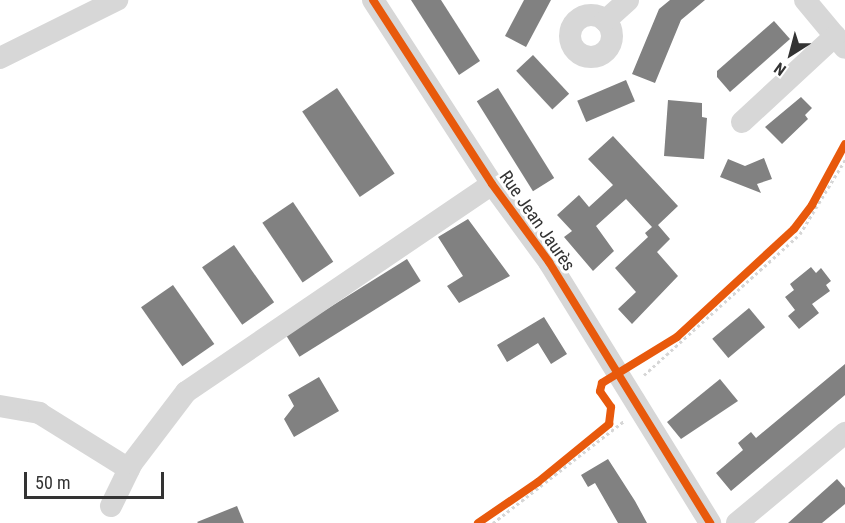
<!DOCTYPE html>
<meta charset="utf-8">
<style>
body{margin:0}
#map{position:relative;width:845px;height:523px;overflow:hidden;background:#fff;font-family:"Roboto Condensed",sans-serif}
div>[style]{position:absolute}
[style*='--x']{left:calc(var(--x)*1px);top:calc(var(--y)*1px);width:calc(var(--w)*1px);rotate:calc(var(--a)*1deg)}
.building>*{inset:0;background:#818181;transform-origin:0 0}
.path>*{height:3px;margin-top:-1.5px;transform-origin:0;background:repeating-linear-gradient(90deg,#d6d6d6 0 3px,transparent 0 6px)}
.minor>*{height:22px;margin:-11px;padding:0 11px;transform-origin:11px;border-radius:11px;background:#d7d7d7}
.minor>.ring{margin:-11px;padding:0;box-sizing:content-box;background:none;border:22px solid #d7d7d7;border-radius:50%}
.cycleway>*{height:8px;margin:-4px;padding:0 4px;transform-origin:4px;border-radius:4px;background:#e8590c}
span{translate:-50% -50%;white-space:nowrap;text-align:center;line-height:1.15;-webkit-text-stroke:6px #fff;paint-order:stroke}
.street-label{font-size:18px;color:#333}
.north{position:absolute;left:761px;top:24px;width:60px;height:60px;-webkit-text-stroke:4px #fff;paint-order:stroke;rotate:216deg;font-size:16px;font-weight:700;line-height:24px;text-align:center;color:#333}
.north::after{content:'';display:block;margin:auto;width:21px;height:27px;background:#333;clip-path:polygon(50% 0,100% 100%,50% 72%,0 100%)}
.scale{position:absolute;left:24px;top:472px;width:140px;height:27px;box-sizing:border-box;border:3px solid #333;border-top:0;padding-left:8px;font-size:18px;line-height:21px;white-space:nowrap;color:#333;-webkit-text-stroke:4px #fff;paint-order:stroke}
</style>
<div id="map">
<div class="building">
<div style="clip-path:polygon(411px 0,441px 0,480px 61px,459px 75px)"></div>
<div style="clip-path:polygon(524px 0,551px 0,526px 47px,505px 36px)"></div>
<div style="clip-path:polygon(670px 0,705px 0,681px 20px,655px 83px,632px 74px,659px 9px)"></div>
<div style="clip-path:polygon(774px 21px,790px 39px,730px 92px,717px 77px,717px 71px)"></div>
<div style="left:533px;top:55px;width:53px;height:23px;rotate:47deg"></div>
<div style="left:626px;top:80px;width:23px;height:53px;rotate:67deg"></div>
<div style="left:337px;top:88px;width:103px;height:42px;rotate:56deg"></div>
<div style="left:498px;top:88px;width:106px;height:25px;rotate:58deg"></div>
<div style="clip-path:polygon(801px 97px,812px 108px,805px 115px,808px 119px,782px 144px,765px 127px)"></div>
<div style="clip-path:polygon(668px 100px,702px 103px,702px 117px,707px 118px,704px 159px,664px 156px)"></div>
<div style="clip-path:polygon(613px 136px,678px 206px,658px 225px,670px 239px,657px 252px,678px 276px,632px 324px,618px 309px,636px 292px,615px 268px,648px 237px,645px 233px,652px 227px,626px 199px,596px 226px,614px 251px,593px 271px,564px 237px,572px 231px,557px 215px,579px 195px,589px 207px,613px 185px,588px 159px)"></div>
<div style="clip-path:polygon(764px 158px,772px 179px,757px 184px,761px 193px,720px 177px,728px 159px,745px 166px)"></div>
<div style="left:293px;top:202px;width:72px;height:37px;rotate:56deg"></div>
<div style="clip-path:polygon(468px 219px,510px 276px,459px 303px,447px 286px,463px 276px,438px 237px)"></div>
<div style="left:234px;top:245px;width:70px;height:39px;rotate:55deg"></div>
<div style="left:407px;top:259px;width:26px;height:143px;rotate:58deg"></div>
<div style="clip-path:polygon(811px 267px,816px 273px,821px 268px,831px 281px,826px 285px,830px 291px,812px 304px,819px 313px,799px 329px,788px 316px,795px 310px,785px 297px,794px 290px,790px 284px)"></div>
<div style="left:173px;top:285px;width:72px;height:39px;rotate:55deg"></div>
<div style="left:749px;top:308px;width:25px;height:48px;rotate:50deg"></div>
<div style="clip-path:polygon(544px 317px,567px 354px,551px 364px,538px 343px,507px 362px,497px 345px)"></div>
<div style="clip-path:polygon(845px 364px,845px 395px,731px 491px,716px 473px,743px 450px,738px 443px,751px 432px,756px 438px)"></div>
<div style="clip-path:polygon(319px 377px,339px 411px,294px 437px,284px 419px,294px 406px,288px 395px)"></div>
<div style="clip-path:polygon(720px 379px,738px 401px,681px 439px,667px 422px)"></div>
<div style="clip-path:polygon(608px 459px,635px 501px,647px 523px,618px 523px,595px 483px,588px 487px,581px 475px)"></div>
<div style="clip-path:polygon(837px 479px,845px 488px,845px 504px,822px 523px,788px 523px)"></div>
<div style="clip-path:polygon(237px 506px,244px 523px,198px 523px,197px 522px)"></div>
</div>
<div class="path">
<div style="--x:644;--y:375;--w:210;--a:-42.1"></div>
<div style="--x:800;--y:234;--w:87;--a:-58.7"></div>
<div style="--x:493;--y:523;--w:166;--a:-37.9"></div>
</div>
<div class="minor">
<div style="--x:373;--y:0;--w:219;--a:57.1"></div>
<div style="--x:492;--y:184;--w:97;--a:53.8"></div>
<div style="--x:549;--y:262;--w:307;--a:58.3"></div>
<div style="--x:805;--y:0;--w:62;--a:50.2"></div>
<div class="ring" style="left:570px;top:15px;width:20px;height:20px"></div>
<div style="--x:605;--y:21;--w:31;--a:-42"></div>
<div style="--x:0;--y:58;--w:131;--a:-26.4"></div>
<div style="--x:742;--y:122;--w:127;--a:-42.8"></div>
<div style="--x:0;--y:406;--w:40;--a:10"></div>
<div style="--x:39;--y:413;--w:106;--a:31.9"></div>
<div style="--x:111;--y:506;--w:48;--a:-64"></div>
<div style="--x:132;--y:463;--w:89;--a:-52.7"></div>
<div style="--x:186;--y:392;--w:370;--a:-34.2"></div>
<div style="--x:737;--y:523;--w:141;--a:-39.8"></div>
</div>
<div class="cycleway">
<div style="--x:373;--y:0;--w:219;--a:57.1"></div>
<div style="--x:492;--y:184;--w:97;--a:53.8"></div>
<div style="--x:549;--y:262;--w:307;--a:58.3"></div>
<div style="--x:478;--y:523;--w:73;--a:-34.3"></div>
<div style="--x:538;--y:482;--w:92;--a:-39.2"></div>
<div style="--x:609;--y:424;--w:17;--a:-83"></div>
<div style="--x:611;--y:407;--w:19;--a:-125"></div>
<div style="--x:600;--y:391;--w:8;--a:-76"></div>
<div style="--x:602;--y:383;--w:88;--a:-31.5"></div>
<div style="--x:677;--y:337;--w:159;--a:-42.7"></div>
<div style="--x:794;--y:229;--w:30;--a:-53"></div>
<div style="--x:812;--y:205;--w:69;--a:-61.6"></div>
</div>
<div class="street-label">
<span style="left:537px;top:221px;rotate:55deg">Rue Jean Jaurès</span>
</div>
<div class="north">N</div>
<div class="scale">50 m</div>
</div>
